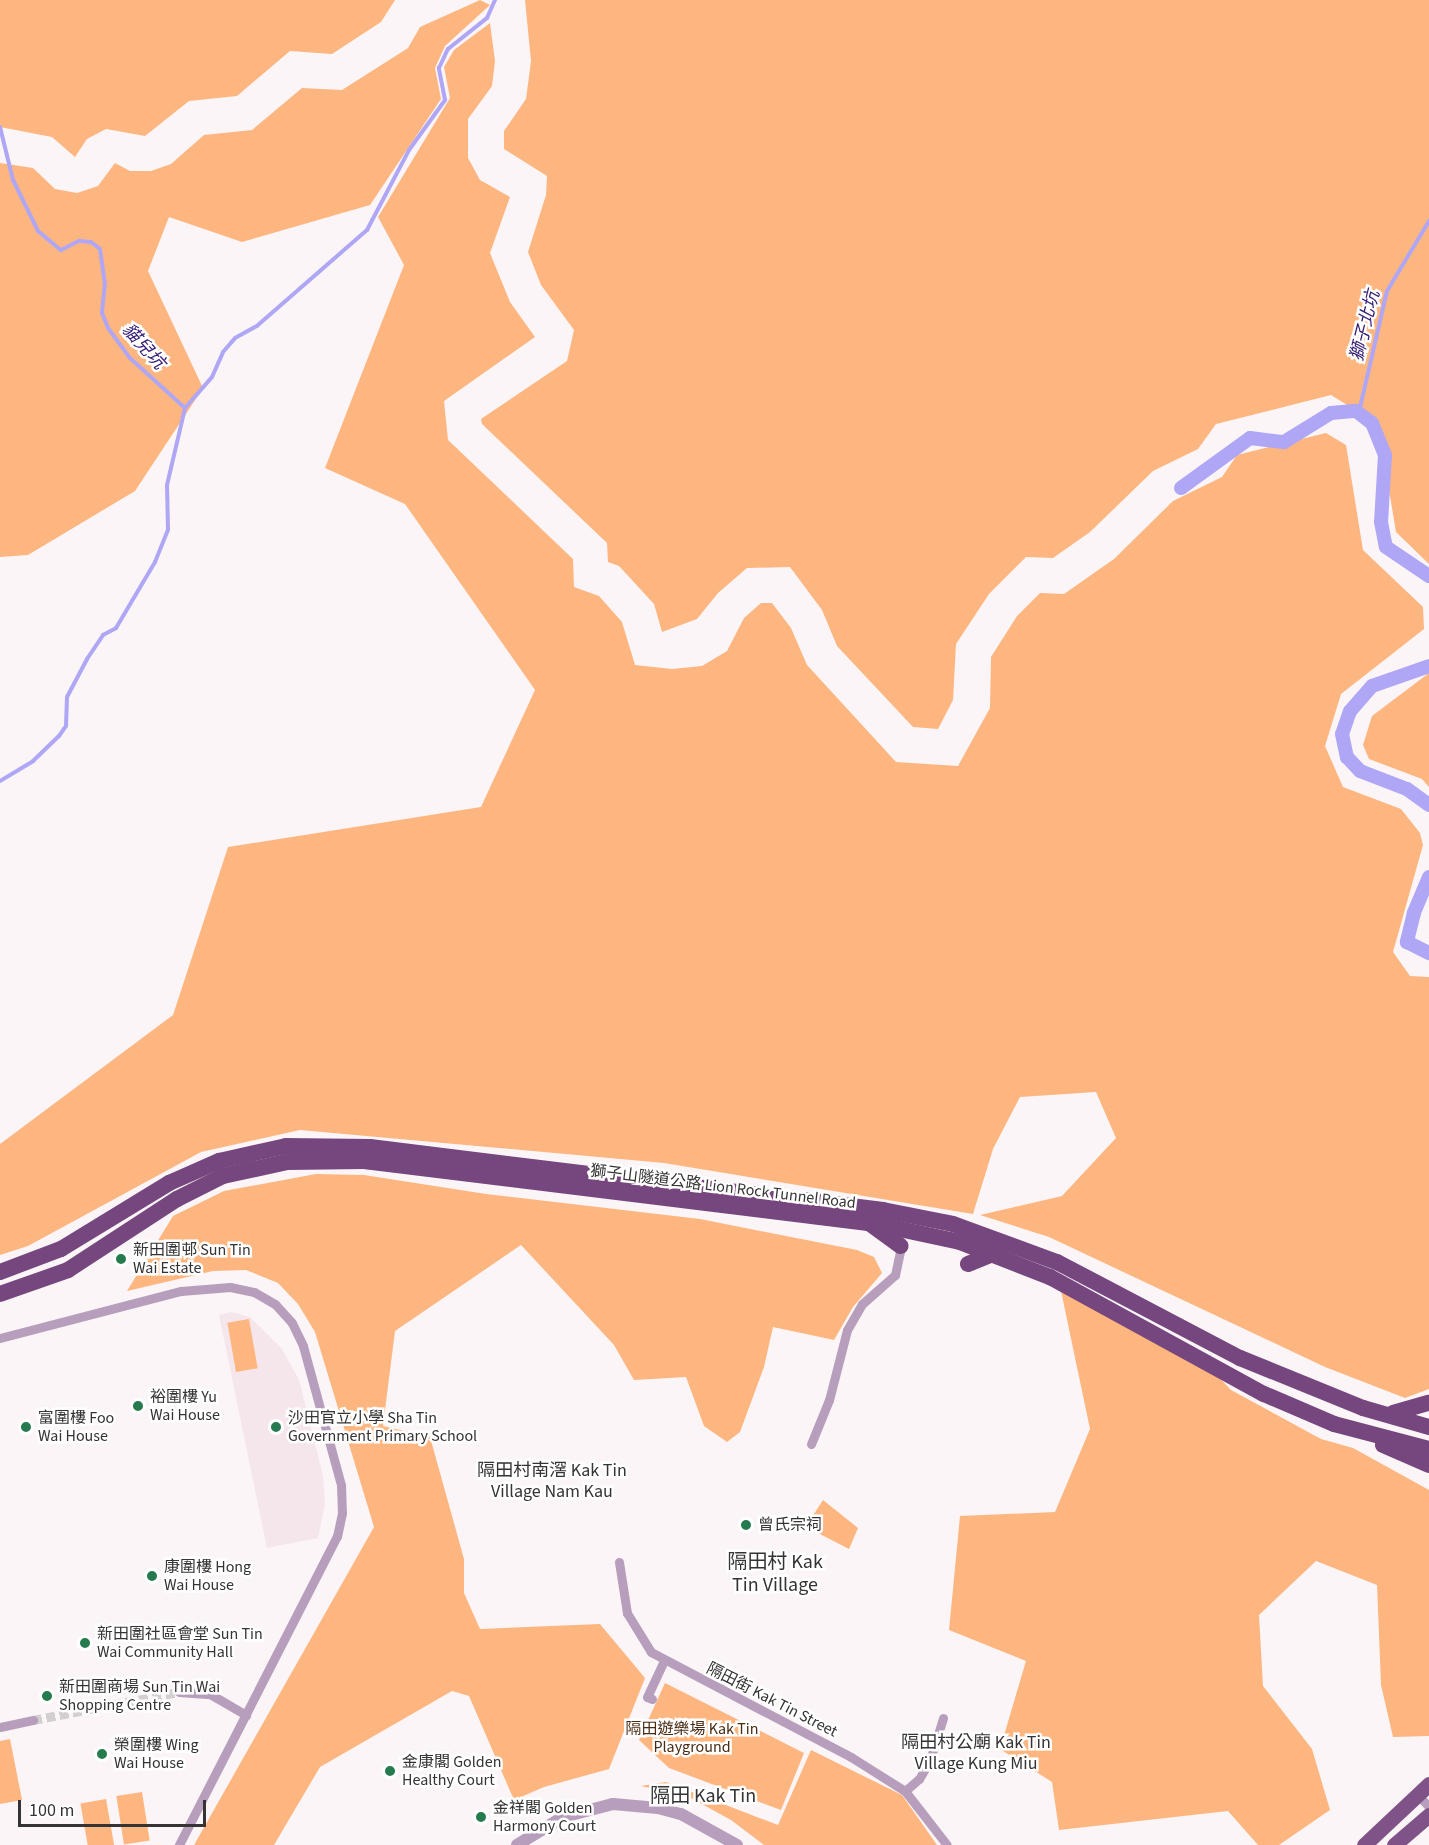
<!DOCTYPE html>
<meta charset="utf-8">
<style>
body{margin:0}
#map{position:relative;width:1429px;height:1845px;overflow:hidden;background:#fbf5f7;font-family:"Source Sans 3","Noto Sans TC",sans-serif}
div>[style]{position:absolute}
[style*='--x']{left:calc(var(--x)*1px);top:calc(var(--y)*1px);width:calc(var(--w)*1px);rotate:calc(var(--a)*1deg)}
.built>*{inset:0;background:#f4e6eb}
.green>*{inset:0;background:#fdb67f;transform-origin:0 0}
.stream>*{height:4px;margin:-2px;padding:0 2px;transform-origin:2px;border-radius:2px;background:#afa6f6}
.canal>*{height:14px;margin:-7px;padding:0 7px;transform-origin:7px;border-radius:7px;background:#afa6f6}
.minor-tunnel>*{height:9px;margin-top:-4.5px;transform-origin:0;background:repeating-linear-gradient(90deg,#d3ced0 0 9px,transparent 0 13.5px)}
.minor>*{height:9px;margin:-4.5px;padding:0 4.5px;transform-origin:4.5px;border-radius:4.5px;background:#b79ebc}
.tertiary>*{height:12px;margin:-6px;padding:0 6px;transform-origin:6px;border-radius:6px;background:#b79ebc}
.primary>*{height:15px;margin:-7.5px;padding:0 7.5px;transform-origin:7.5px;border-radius:7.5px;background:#805388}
.trunk>*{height:16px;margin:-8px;padding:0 8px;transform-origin:8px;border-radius:8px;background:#76467e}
.dots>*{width:16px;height:16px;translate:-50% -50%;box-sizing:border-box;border:3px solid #fff;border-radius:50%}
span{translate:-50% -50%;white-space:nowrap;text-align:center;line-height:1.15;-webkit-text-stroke:5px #fff;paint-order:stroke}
.street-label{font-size:16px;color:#353333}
.poi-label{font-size:16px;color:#353333}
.left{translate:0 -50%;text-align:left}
.park-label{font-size:16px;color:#492c13}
.water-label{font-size:18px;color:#341b75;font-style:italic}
.neighbourhood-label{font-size:18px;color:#353333}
.quarter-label{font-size:20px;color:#353333}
.scale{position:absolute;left:18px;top:1800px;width:188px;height:27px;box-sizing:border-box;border:3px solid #353333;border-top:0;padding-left:8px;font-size:18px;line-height:21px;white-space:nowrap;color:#353333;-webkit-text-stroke:4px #fff;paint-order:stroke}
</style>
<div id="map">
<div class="built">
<div style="clip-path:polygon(231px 1312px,250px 1317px,282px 1349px,299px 1380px,323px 1476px,325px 1504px,318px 1538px,267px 1548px,219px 1315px)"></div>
</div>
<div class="green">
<div style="clip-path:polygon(0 0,395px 0,381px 22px,332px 54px,290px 51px,237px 96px,189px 101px,145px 136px,106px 129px,87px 139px,75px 157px,52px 137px,0 127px)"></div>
<div style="clip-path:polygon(480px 0,490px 5px,445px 46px,435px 68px,441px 99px,370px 205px,242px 242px,169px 217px,148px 271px,203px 388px,135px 491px,28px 555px,0 557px,0 163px,33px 168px,55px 189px,77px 193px,98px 186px,115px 163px,130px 171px,151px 171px,171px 164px,204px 135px,252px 130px,302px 88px,342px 90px,408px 48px,420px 27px)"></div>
<div style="clip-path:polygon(525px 0,1429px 0,1429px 564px,1396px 532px,1378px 424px,1331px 395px,1216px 424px,1198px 449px,1153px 471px,1090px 532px,1053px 558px,1026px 557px,989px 594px,956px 644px,953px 700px,938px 729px,913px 727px,837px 646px,822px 610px,790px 567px,747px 568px,718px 593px,697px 619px,662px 632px,654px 604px,619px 566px,608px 562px,607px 543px,482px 424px,481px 419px,567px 361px,574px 330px,541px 285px,528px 252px,546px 195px,547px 176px,504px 149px,504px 131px,526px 99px,531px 61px)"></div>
<div style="clip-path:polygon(490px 23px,495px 61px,492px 86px,468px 119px,468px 158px,480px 180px,510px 197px,490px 253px,510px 302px,535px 337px,444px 401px,448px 440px,573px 559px,574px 587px,599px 596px,622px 622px,635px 665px,672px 669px,702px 666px,727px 651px,744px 618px,761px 603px,772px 603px,791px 628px,807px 665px,896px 762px,958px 766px,990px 708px,991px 657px,1017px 616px,1040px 593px,1064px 594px,1114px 559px,1173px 501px,1222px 477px,1237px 455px,1326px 433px,1346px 445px,1363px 550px,1423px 607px,1424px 629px,1341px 694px,1325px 746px,1343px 787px,1401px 809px,1420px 833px,1423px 845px,1393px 952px,1410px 976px,1429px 977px,1429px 1389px,1405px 1398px,1325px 1367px,1049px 1237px,980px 1215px,1062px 1196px,1116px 1138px,1096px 1092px,1020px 1097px,993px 1149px,973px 1214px,664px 1163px,300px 1130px,201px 1152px,28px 1246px,0 1255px,0 1144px,173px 1015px,228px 847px,481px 807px,535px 690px,405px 504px,325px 468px,404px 265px,378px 217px,450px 98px,444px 67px,454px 50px)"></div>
<div style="clip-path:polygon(1429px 673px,1429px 787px,1422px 779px,1369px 759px,1363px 745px,1372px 716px)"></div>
<div style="clip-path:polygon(316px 1174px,364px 1175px,486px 1194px,700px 1219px,857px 1250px,874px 1257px,882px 1273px,853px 1307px,834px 1340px,773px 1327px,764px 1367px,740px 1432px,727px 1442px,704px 1426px,686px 1377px,634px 1380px,614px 1345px,521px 1245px,395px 1331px,383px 1426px,430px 1437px,464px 1559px,464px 1593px,480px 1629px,600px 1624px,645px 1678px,609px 1769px,544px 1787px,514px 1800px,469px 1696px,452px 1691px,320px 1767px,274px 1845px,194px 1845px,374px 1527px,315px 1332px,298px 1304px,278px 1283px,246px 1270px,213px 1271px,127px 1291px,173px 1216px,224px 1191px)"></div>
<div style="clip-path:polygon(1061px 1291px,1209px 1367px,1231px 1390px,1321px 1439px,1353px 1448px,1429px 1490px,1429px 1736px,1393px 1737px,1381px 1685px,1377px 1585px,1316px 1561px,1259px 1615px,1263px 1686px,1312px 1749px,1330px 1810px,1279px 1845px,1258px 1845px,1228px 1811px,1059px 1830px,1052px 1782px,1000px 1749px,1026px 1661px,949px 1630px,960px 1516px,1055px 1512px,1090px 1429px)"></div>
<div style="left:249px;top:1319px;width:50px;height:22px;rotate:80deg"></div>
<div style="clip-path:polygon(823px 1500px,858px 1528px,849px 1549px,814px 1531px,812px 1517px)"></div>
<div style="clip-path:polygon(665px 1683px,804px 1753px,781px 1810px,669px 1768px,639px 1740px)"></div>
<div style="clip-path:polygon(10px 1739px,22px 1800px,0 1804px,0 1741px)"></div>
<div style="clip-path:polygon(811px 1750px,902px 1795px,937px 1845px,764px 1845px,731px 1820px,689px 1797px,641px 1786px,666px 1782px,778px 1825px)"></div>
<div style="left:142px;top:1792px;width:49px;height:26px;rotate:81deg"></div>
<div style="left:106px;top:1799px;width:47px;height:26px;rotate:80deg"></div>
</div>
<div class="stream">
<div style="--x:0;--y:127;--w:55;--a:76.2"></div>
<div style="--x:13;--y:180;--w:57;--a:63.9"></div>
<div style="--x:38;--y:231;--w:30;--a:40"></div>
<div style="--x:61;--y:250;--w:20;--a:-27"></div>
<div style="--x:79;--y:241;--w:12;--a:5"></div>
<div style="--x:91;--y:242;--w:11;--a:38"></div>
<div style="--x:100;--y:249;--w:34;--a:82"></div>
<div style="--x:105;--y:283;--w:30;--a:96"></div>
<div style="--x:102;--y:313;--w:16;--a:68"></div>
<div style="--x:108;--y:328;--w:37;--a:54"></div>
<div style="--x:130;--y:358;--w:74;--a:42.3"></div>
<div style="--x:1359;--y:412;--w:124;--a:-77"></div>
<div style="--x:1387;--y:291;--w:82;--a:-59"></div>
<div style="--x:0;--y:781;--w:39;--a:-31"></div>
<div style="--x:33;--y:761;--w:36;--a:-44"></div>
<div style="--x:59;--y:736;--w:12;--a:-55"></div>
<div style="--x:66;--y:726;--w:29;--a:-88"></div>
<div style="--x:67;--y:697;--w:43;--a:-62.2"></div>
<div style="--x:87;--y:659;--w:29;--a:-56"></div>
<div style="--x:103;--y:635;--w:15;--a:-28"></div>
<div style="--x:116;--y:628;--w:77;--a:-59.4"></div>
<div style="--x:155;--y:562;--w:35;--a:-68"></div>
<div style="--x:168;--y:529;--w:44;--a:-91.3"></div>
<div style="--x:167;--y:485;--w:79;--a:-76.8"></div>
<div style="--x:185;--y:408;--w:41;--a:-48.9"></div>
<div style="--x:212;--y:377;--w:27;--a:-66"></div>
<div style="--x:223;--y:352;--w:18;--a:-49"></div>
<div style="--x:235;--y:338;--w:26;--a:-29"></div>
<div style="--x:258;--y:325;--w:145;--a:-41.1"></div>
<div style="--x:367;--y:230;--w:90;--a:-62.3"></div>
<div style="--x:409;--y:150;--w:62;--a:-54.2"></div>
<div style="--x:445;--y:100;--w:33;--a:-101"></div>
<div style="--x:439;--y:68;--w:21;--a:-65"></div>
<div style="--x:448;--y:49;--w:50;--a:-38.5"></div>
<div style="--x:487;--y:18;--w:20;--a:-66"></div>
</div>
<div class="canal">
<div style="--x:1181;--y:488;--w:85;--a:-35.9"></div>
<div style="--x:1250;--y:438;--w:34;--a:7"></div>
<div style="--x:1284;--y:442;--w:55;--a:-31.7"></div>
<div style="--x:1331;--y:413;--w:25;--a:-5"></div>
<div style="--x:1356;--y:411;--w:20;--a:37"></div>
<div style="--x:1372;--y:423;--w:35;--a:68"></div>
<div style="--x:1385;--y:455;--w:67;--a:93.4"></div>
<div style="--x:1381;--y:522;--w:25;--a:79"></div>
<div style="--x:1386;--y:547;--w:52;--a:34"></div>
<div style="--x:1429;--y:666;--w:60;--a:160.7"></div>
<div style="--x:1372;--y:686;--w:33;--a:131"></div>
<div style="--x:1350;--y:711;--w:24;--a:109"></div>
<div style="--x:1342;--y:734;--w:24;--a:78"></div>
<div style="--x:1347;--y:757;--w:19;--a:47"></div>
<div style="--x:1360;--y:771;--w:50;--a:21"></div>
<div style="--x:1407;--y:789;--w:27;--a:36"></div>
<div style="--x:1429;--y:877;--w:39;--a:113"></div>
<div style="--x:1414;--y:913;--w:30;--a:104"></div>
<div style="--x:1407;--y:942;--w:25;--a:27"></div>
</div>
<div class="minor-tunnel">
<div style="--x:33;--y:1720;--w:149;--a:-10.9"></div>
</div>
<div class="minor">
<div style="--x:0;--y:1338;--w:187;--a:-14.6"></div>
<div style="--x:181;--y:1291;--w:49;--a:-4.7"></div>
<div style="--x:230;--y:1287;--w:25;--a:12"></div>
<div style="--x:254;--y:1292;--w:24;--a:30"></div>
<div style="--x:275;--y:1304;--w:25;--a:48"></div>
<div style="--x:292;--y:1323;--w:25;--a:64"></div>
<div style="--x:303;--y:1346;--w:144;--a:74.7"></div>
<div style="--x:341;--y:1485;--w:28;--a:88"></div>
<div style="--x:342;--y:1513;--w:24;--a:102"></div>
<div style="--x:337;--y:1536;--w:347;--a:117.1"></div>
<div style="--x:811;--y:1444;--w:48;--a:-67.8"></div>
<div style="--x:829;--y:1400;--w:72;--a:-75.6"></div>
<div style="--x:847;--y:1330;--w:30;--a:-60"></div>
<div style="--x:862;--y:1304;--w:44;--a:-41.3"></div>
<div style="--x:895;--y:1275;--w:30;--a:-78"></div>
<div style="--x:619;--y:1562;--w:52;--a:81.1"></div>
<div style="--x:627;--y:1613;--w:46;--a:58.4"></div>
<div style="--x:651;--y:1652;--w:226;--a:27.7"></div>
<div style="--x:851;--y:1757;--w:64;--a:32.2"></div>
<div style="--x:905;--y:1791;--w:68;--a:52.1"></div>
<div style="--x:179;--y:1692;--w:31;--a:4"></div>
<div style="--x:210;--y:1694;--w:42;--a:30.3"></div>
<div style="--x:652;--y:1699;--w:5;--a:-158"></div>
<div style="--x:647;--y:1697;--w:38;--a:-65"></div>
<div style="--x:0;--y:1727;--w:34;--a:-12"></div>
<div style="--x:905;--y:1791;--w:18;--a:-41"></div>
<div style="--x:919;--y:1779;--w:22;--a:-60"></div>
<div style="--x:930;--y:1760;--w:44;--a:-72.8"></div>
<div style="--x:1418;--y:1795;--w:16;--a:47"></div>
</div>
<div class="tertiary">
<div style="--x:517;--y:1845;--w:54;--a:-31.3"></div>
<div style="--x:563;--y:1817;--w:52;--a:-14.6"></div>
<div style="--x:613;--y:1804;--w:45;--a:5.1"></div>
<div style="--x:658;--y:1808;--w:24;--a:15"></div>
<div style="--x:681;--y:1814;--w:64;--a:29"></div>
</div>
<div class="primary">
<div style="--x:1364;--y:1845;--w:89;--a:-43.2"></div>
<div style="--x:1394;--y:1845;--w:46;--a:-40.6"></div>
</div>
<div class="trunk">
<div style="--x:869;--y:1223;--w:39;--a:36"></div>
<div style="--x:968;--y:1264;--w:29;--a:-22"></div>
<div style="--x:0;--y:1272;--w:65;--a:-20.7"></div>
<div style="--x:61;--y:1249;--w:127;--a:-31.4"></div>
<div style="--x:169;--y:1183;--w:55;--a:-23.7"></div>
<div style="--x:219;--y:1161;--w:69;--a:-12.6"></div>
<div style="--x:286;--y:1146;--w:84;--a:0.7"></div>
<div style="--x:370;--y:1147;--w:517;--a:7"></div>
<div style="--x:883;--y:1210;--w:71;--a:11.3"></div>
<div style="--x:953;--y:1224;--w:111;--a:20.1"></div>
<div style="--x:1057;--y:1262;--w:207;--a:27.7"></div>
<div style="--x:1240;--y:1358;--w:133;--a:22.1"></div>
<div style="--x:1363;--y:1408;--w:69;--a:16.1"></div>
<div style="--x:0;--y:1294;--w:72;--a:-19.4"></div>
<div style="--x:68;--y:1270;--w:130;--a:-33.1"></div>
<div style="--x:177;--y:1199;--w:51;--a:-26.6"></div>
<div style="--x:223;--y:1176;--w:66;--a:-12.3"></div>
<div style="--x:287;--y:1162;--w:77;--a:-0.7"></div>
<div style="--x:364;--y:1161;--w:516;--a:7.01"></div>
<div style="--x:876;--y:1224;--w:86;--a:12.1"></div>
<div style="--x:960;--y:1242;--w:97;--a:21.3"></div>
<div style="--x:1050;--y:1277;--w:244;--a:28.7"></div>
<div style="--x:1264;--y:1394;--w:76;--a:23.2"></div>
<div style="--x:1334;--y:1424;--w:98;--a:14.7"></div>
<div style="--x:1393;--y:1413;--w:37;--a:-16"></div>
<div style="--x:1383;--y:1445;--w:50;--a:23.5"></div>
</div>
<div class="dots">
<div style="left:121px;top:1259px;background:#267b4e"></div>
<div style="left:138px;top:1406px;background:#267b4e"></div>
<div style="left:26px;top:1427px;background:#267b4e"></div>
<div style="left:276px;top:1427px;background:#267b4e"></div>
<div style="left:746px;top:1525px;background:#267b4e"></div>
<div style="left:152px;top:1576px;background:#267b4e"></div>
<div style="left:85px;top:1643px;background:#267b4e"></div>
<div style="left:47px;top:1696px;background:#267b4e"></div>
<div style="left:102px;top:1754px;background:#267b4e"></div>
<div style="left:390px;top:1771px;background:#267b4e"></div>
<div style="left:481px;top:1817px;background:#267b4e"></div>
</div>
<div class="street-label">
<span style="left:723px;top:1187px;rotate:7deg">獅子山隧道公路 Lion Rock Tunnel Road</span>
<span style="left:772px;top:1700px;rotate:27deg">隔田街 Kak Tin Street</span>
</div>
<div class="poi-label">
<span class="left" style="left:133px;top:1259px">新田圍邨 Sun Tin<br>Wai Estate</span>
<span class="left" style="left:150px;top:1406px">裕圍樓 Yu<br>Wai House</span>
<span class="left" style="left:38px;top:1427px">富圍樓 Foo<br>Wai House</span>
<span class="left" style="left:288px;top:1427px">沙田官立小學 Sha Tin<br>Government Primary School</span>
<span class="left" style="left:758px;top:1525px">曾氏宗祠</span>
<span class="left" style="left:164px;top:1576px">康圍樓 Hong<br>Wai House</span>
<span class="left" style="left:97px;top:1643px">新田圍社區會堂 Sun Tin<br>Wai Community Hall</span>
<span class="left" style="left:59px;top:1696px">新田圍商場 Sun Tin Wai<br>Shopping Centre</span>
<span class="left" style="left:114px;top:1754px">榮圍樓 Wing<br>Wai House</span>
<span class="left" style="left:402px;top:1771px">金康閣 Golden<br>Healthy Court</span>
<span class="left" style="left:493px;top:1817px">金祥閣 Golden<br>Harmony Court</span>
</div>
<div class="park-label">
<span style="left:692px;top:1738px">隔田遊樂場 Kak Tin<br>Playground</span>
</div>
<div class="water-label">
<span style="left:1366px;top:326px;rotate:-76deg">獅子北坑</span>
<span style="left:143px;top:347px;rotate:48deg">貓兒坑</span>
</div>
<div class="neighbourhood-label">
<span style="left:552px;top:1482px">隔田村南滘 Kak Tin<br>Village Nam Kau</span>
<span style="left:976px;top:1754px">隔田村公廟 Kak Tin<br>Village Kung Miu</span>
</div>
<div class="quarter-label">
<span style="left:775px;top:1574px">隔田村 Kak<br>Tin Village</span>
<span style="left:703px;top:1796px">隔田 Kak Tin</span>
</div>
<div class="scale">100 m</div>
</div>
